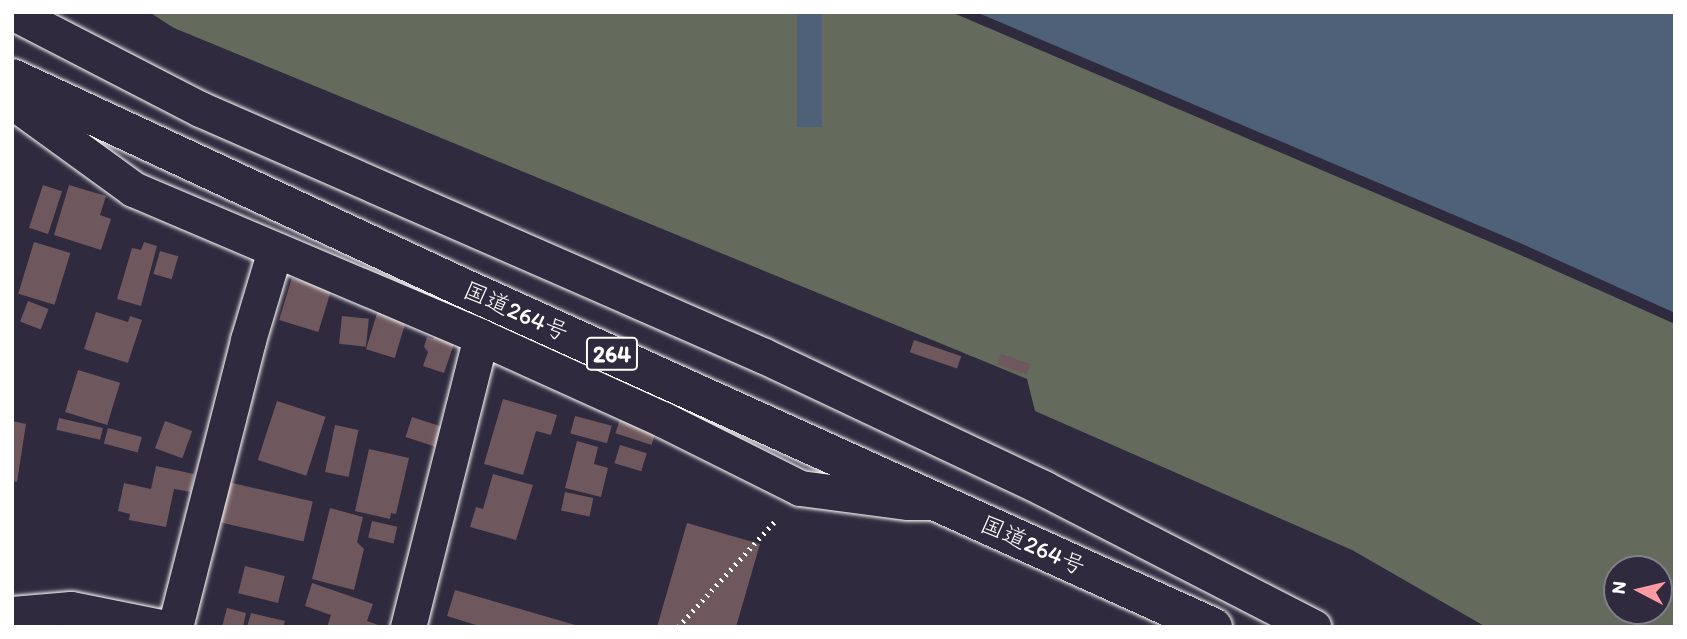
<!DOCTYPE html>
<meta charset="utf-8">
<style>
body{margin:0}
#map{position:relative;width:1687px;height:639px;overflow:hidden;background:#2f2a3d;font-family:Itim,"Klee One",sans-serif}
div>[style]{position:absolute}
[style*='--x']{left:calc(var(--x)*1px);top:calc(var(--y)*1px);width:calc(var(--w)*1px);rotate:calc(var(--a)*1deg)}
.green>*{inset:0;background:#646a5c}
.water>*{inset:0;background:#4e6179;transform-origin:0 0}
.building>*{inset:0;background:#6e585d;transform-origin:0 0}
.path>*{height:4.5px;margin-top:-2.25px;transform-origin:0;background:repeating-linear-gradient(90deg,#fff 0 2px,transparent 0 7px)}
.roads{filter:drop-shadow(0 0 2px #fff) drop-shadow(0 0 2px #fff)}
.minor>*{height:35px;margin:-17.5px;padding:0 17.5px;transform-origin:17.5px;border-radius:17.5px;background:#2f2a3d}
.highway>*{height:38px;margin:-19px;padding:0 19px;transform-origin:19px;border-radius:19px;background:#2f2a3d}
span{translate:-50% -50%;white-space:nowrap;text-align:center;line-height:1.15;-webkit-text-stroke:5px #2f2a3d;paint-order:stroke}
.shield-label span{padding:2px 5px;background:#2f2a3d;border:2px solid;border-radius:5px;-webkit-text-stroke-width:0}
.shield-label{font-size:23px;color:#fff;font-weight:700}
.street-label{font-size:24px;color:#fff}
.frame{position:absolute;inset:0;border:14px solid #fff;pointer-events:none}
.north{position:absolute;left:1603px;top:555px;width:70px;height:70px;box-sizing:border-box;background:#2f2a3d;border:2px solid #827f8b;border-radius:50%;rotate:277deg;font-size:19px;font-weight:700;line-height:28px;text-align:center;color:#fff}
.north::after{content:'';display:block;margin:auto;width:24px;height:32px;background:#ff9aa2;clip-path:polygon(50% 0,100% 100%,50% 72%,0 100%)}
</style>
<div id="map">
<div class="green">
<div style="clip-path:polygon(evenodd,149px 12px,951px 12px,1516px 253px,1675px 324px,1675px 627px,1486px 627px,1352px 550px,1035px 411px,1027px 379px,174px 28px,149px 12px,1617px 569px,1659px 569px,1659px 611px,1617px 611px,1617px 569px)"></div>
</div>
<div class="water">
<div style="left:797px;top:12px;width:25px;height:115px"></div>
<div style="clip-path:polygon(976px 12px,1675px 12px,1675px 313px,1520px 243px)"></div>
</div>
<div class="building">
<div style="left:43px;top:185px;width:20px;height:45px;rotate:18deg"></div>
<div style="clip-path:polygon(69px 185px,106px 196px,100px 215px,111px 219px,101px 250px,54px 235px)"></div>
<div style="left:34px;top:242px;width:38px;height:54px;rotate:17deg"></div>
<div style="clip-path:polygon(144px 242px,157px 246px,141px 306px,117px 299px,132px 248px,141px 250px)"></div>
<div style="left:160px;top:251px;width:19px;height:24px;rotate:16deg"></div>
<div style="left:292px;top:278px;width:41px;height:44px;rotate:17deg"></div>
<div style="left:28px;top:301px;width:22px;height:22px;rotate:21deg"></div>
<div style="left:378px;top:310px;width:30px;height:41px;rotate:17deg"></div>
<div style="clip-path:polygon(96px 312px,128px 322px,130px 316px,142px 320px,128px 363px,84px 349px)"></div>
<div style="left:342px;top:316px;width:27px;height:28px;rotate:6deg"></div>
<div style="clip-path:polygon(436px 331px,456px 338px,444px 373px,423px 366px,428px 352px,424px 347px,427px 337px,433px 339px)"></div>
<div style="left:914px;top:340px;width:50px;height:13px;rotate:19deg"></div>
<div style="left:1001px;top:354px;width:31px;height:11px;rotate:19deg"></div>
<div style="left:78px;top:370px;width:44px;height:44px;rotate:17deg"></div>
<div style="clip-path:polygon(503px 399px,557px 415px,551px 435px,536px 431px,523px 475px,484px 464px)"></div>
<div style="left:277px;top:401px;width:51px;height:62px;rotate:18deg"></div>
<div style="left:575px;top:416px;width:38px;height:18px;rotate:15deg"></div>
<div style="left:412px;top:417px;width:46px;height:21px;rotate:18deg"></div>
<div style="left:59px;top:418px;width:45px;height:12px;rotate:13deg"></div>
<div style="left:620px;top:419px;width:38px;height:15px;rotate:18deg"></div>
<div style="clip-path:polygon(12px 421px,26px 424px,17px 482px,12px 481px)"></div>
<div style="left:165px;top:421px;width:29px;height:29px;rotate:20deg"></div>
<div style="left:335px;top:425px;width:24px;height:48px;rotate:12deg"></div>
<div style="left:108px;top:428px;width:35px;height:16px;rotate:15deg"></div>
<div style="clip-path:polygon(577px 441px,598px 447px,594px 464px,608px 468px,601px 497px,565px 488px)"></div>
<div style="left:620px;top:445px;width:28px;height:19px;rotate:17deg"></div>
<div style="clip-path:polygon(369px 449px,409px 458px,396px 514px,391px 513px,390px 519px,355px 511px)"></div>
<div style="clip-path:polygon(156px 466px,194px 474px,191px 492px,174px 489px,166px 527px,129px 520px,130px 514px,118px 511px,124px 483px,151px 489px)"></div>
<div style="clip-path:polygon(493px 474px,533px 485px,516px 540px,470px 527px,476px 507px,483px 509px)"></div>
<div style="left:228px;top:482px;width:87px;height:41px;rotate:13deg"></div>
<div style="left:565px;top:492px;width:29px;height:19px;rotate:12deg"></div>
<div style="clip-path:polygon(330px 508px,363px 517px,357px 542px,364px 549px,354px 590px,312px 579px)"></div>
<div style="left:372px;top:521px;width:26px;height:17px;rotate:13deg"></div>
<div style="clip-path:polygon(687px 523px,760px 544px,736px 627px,657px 627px)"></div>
<div style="left:245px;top:566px;width:41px;height:28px;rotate:14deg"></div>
<div style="clip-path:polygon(312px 583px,373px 604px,367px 621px,384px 627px,327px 627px,331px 615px,305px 606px)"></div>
<div style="clip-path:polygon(455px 590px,579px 626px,579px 627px,482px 627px,447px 616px)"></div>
<div style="clip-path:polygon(227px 608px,246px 613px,243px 627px,222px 627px)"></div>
<div style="clip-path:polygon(251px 613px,285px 621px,283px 627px,247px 627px)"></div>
</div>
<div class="path">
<div style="--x:678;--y:627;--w:145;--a:-47.5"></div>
</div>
<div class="roads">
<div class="minor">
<div style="--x:12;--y:12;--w:212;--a:27.3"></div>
<div style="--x:200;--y:109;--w:616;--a:23.65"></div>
<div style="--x:764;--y:356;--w:309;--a:25.3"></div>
<div style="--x:1043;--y:488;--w:304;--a:27.2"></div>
<div style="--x:12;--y:101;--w:150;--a:36"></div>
<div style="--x:133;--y:189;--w:378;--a:23"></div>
<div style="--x:481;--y:337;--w:199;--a:24.4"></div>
<div style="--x:662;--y:419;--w:154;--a:26.6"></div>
<div style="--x:800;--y:488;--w:109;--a:7.4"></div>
<div style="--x:908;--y:502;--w:22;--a:0"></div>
<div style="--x:12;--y:614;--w:59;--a:-4.8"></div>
<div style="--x:71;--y:609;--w:91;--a:11.4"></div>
<div style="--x:175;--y:627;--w:296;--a:-75.7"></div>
<div style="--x:248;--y:340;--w:94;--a:-73.3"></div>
<div style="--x:408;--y:627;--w:299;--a:-75.9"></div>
</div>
<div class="highway">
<div style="--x:12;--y:78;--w:501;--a:24.93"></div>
<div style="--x:466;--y:289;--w:820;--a:24.35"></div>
</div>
</div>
<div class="shield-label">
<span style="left:612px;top:354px">264</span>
</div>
<div class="street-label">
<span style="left:516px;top:311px;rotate:24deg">国道264号</span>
<span style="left:1033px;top:545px;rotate:24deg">国道264号</span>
</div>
<div class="frame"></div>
<div class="north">N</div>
</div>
